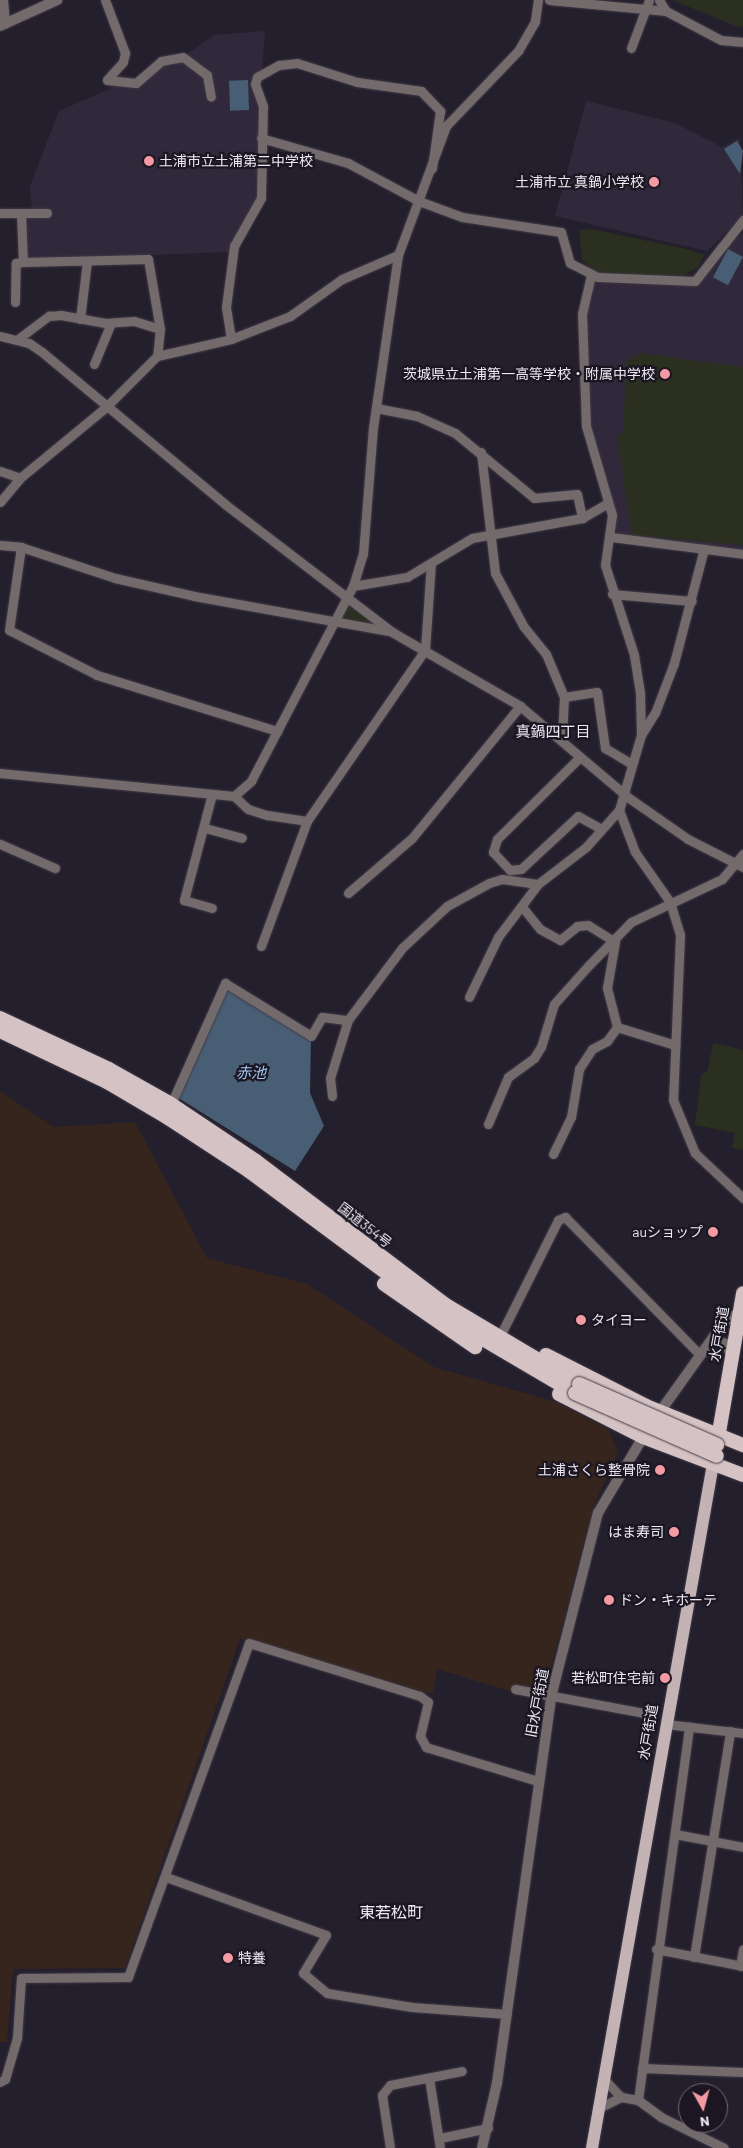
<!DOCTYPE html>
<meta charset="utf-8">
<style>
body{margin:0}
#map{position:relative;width:743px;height:2148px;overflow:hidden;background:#241f2c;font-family:Barlow,"Noto Sans JP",sans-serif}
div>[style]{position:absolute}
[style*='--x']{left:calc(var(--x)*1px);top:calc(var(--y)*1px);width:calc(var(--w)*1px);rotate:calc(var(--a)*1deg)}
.built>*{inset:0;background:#30293b}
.industrial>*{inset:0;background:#36251c}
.green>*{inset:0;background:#2b2f1f}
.water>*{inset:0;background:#485e75;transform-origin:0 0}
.roads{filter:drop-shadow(0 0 1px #403b48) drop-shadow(0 0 1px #403b48)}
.minor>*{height:9px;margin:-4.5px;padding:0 4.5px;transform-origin:4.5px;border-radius:4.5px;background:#726a6b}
.tertiary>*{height:10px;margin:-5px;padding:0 5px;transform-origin:5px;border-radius:5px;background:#726a6b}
.primary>*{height:12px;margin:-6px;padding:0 6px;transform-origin:6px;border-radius:6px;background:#c4b3b5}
.trunk>*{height:14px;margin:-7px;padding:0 7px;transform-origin:7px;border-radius:7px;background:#d4c2c4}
.bridges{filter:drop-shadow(0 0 1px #403b48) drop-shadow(0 0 1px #403b48)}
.trunk-bridge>*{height:14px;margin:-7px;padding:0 7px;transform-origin:7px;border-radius:7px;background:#d4c2c4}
.dots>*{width:14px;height:14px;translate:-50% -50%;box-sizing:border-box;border:2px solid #1b1622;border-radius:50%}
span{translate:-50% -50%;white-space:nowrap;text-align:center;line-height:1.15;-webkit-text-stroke:4.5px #1b1622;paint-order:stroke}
.poi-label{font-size:14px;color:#ece9f2}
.left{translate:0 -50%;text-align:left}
.right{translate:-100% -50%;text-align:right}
.street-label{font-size:14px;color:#ece9f2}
.neighbourhood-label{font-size:15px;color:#ece9f2}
.water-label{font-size:15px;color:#9fc9f5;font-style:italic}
.quarter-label{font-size:16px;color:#ece9f2}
.north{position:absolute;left:678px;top:2083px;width:50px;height:50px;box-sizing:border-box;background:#1b1622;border:1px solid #6f6a75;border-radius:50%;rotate:173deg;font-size:14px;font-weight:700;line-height:20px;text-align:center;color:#ece9f2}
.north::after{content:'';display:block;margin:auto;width:18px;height:22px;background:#f49aa3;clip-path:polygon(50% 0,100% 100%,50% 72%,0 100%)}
</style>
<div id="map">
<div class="built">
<div style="clip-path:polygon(265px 31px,262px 71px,254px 77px,260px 106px,259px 197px,229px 252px,28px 260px,25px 217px,32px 211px,30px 186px,59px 111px,137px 77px,159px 56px,183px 57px,214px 35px)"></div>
<div style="clip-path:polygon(586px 101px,675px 123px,722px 147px,740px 138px,743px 216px,707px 251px,555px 216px)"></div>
<div style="clip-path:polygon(743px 232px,743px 551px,617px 534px,590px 426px,584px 314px,592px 283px,698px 286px,717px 257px)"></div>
</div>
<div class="industrial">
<div style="clip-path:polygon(0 1091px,54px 1127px,135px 1122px,207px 1258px,307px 1284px,434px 1367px,556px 1402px,609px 1430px,618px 1453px,593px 1507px,542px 1701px,437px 1669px,433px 1694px,240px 1639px,125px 1968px,13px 1969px,7px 2042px,0 2042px)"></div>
</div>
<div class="green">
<div style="clip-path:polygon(672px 0,743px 0,743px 27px,736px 26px)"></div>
<div style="clip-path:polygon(591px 229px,686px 249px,704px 255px,698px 267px,683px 276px,594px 272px,582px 259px,579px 230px)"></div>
<div style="clip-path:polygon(640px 353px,743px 367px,743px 545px,632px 535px,617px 437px,624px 430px,625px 363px)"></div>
<div style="clip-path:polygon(348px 600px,385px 629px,335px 618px)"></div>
<div style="clip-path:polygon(713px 1043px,743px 1050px,743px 1150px,732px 1148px,735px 1133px,695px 1125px,701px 1076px,708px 1070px)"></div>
</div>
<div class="water">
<div style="left:248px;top:80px;width:30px;height:19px;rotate:88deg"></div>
<div style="clip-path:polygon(737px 141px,743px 151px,740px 174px,724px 149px)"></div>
<div style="left:728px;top:249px;width:17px;height:32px;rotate:28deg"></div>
<div style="clip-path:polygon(226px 985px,311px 1038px,310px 1093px,324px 1126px,295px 1171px,177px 1097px)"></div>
</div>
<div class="roads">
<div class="minor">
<div style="--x:105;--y:0;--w:57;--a:69.3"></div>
<div style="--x:125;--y:53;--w:9;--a:103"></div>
<div style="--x:123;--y:62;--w:24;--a:132"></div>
<div style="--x:107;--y:80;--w:29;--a:6"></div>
<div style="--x:136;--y:83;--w:33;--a:-41"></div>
<div style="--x:161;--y:61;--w:22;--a:-10"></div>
<div style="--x:183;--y:57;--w:30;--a:37"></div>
<div style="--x:207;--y:75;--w:22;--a:80"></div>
<div style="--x:549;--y:0;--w:118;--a:5.4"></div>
<div style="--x:666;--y:11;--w:62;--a:27.8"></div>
<div style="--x:721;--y:40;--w:22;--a:5"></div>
<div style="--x:659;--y:0;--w:13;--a:58"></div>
<div style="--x:631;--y:48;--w:51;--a:-69.4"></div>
<div style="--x:261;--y:138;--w:91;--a:16"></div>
<div style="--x:348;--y:163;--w:81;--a:28.2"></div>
<div style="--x:419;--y:201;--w:46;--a:20.4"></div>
<div style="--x:462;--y:217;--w:100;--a:8.6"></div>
<div style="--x:561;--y:232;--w:32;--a:74"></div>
<div style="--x:570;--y:263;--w:31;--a:27"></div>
<div style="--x:598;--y:277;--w:97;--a:2.4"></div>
<div style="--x:695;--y:281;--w:78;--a:-51.8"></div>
<div style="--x:0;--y:213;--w:47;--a:0"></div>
<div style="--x:21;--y:213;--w:49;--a:87.7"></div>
<div style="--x:23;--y:262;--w:125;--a:-1.4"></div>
<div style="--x:148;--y:259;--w:71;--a:80.3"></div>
<div style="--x:160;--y:329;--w:27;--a:96"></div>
<div style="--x:591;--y:275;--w:39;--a:103"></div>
<div style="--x:582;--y:313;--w:113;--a:88"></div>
<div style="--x:586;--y:426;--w:93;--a:73.7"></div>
<div style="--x:612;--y:515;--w:50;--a:98"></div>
<div style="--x:605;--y:565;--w:95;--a:72.1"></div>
<div style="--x:634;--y:655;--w:38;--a:81"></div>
<div style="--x:640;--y:693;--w:42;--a:88.6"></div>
<div style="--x:641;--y:735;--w:78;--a:106.3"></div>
<div style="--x:619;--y:810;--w:45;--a:69.1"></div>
<div style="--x:635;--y:852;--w:61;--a:55"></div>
<div style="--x:670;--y:902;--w:34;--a:73"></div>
<div style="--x:680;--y:935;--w:165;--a:92.4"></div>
<div style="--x:673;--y:1100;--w:57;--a:67.5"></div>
<div style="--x:695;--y:1153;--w:66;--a:43.2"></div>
<div style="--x:15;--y:302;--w:39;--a:-89"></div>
<div style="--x:16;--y:263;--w:7;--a:-8"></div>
<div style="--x:80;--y:319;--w:58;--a:-83.1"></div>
<div style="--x:0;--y:336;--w:30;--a:14"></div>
<div style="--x:29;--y:343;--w:16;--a:35"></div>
<div style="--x:42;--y:352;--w:239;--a:39.7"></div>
<div style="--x:226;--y:505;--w:209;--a:37.4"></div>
<div style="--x:392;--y:632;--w:148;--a:30"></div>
<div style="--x:520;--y:706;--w:143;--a:40.2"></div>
<div style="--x:629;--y:798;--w:72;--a:34.8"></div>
<div style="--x:688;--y:839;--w:62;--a:27"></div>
<div style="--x:18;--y:339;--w:39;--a:-37"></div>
<div style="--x:49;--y:316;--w:12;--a:-5"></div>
<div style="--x:61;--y:315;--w:45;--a:10.3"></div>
<div style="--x:105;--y:323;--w:29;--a:-4"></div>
<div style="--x:134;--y:321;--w:27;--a:17"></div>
<div style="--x:231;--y:339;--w:32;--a:-99"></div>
<div style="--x:226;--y:307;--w:62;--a:-82.5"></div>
<div style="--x:234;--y:246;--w:55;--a:-60.6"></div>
<div style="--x:261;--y:198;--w:92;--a:-88.8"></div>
<div style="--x:263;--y:106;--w:23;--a:-110"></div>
<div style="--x:255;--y:84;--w:7;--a:-74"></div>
<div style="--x:257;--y:77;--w:25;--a:-29"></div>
<div style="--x:279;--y:65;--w:18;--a:-6"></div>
<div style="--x:297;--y:63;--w:63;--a:17.6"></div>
<div style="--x:357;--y:82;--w:65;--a:8"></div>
<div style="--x:421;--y:91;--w:28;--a:46"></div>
<div style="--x:440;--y:111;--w:58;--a:98"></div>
<div style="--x:94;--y:364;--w:44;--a:-67.5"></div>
<div style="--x:376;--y:408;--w:42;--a:11"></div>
<div style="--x:417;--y:416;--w:42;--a:24.1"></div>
<div style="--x:455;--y:433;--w:102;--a:39.4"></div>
<div style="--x:534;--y:498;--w:43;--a:-5.3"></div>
<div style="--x:577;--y:494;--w:25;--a:78"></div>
<div style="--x:481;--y:452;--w:122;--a:83.4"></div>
<div style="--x:495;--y:573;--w:61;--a:61.8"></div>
<div style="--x:524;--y:627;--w:35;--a:51"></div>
<div style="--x:546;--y:654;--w:47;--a:67.3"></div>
<div style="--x:564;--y:697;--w:41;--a:92.8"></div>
<div style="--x:0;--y:471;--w:21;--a:19"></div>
<div style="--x:0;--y:502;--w:31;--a:-50"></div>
<div style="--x:20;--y:478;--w:110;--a:-39.5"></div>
<div style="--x:105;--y:408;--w:74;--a:-45"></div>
<div style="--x:157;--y:356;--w:76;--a:-12.9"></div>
<div style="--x:231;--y:339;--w:63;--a:-21.3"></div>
<div style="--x:290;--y:316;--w:64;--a:-35.4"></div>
<div style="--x:342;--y:279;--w:61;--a:-23.2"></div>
<div style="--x:611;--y:537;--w:133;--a:7.3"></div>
<div style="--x:0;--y:545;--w:21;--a:5"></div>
<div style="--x:21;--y:547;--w:99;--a:18.3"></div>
<div style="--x:115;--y:578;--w:81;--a:12.8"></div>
<div style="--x:194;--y:596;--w:198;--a:10.2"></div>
<div style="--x:21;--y:547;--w:84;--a:98.2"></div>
<div style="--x:9;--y:630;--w:99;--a:27.1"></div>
<div style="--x:97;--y:675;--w:189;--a:17.3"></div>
<div style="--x:353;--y:586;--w:55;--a:-9.5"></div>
<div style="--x:407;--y:577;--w:76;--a:-31"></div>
<div style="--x:472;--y:538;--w:112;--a:-10.3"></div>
<div style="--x:582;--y:518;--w:30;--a:-30"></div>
<div style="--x:612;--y:594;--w:80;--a:5"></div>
<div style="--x:564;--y:697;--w:33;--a:-9"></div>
<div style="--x:597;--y:692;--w:57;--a:81.9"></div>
<div style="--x:605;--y:748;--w:31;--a:31"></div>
<div style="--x:641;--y:735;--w:26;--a:-58"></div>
<div style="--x:655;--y:713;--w:53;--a:-69.2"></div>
<div style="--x:674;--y:663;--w:118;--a:-75.3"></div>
<div style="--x:580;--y:757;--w:117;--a:135.3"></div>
<div style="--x:497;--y:839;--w:14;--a:107"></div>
<div style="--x:493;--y:852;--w:25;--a:47"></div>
<div style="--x:510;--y:870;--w:11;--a:-5"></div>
<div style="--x:521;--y:869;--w:78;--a:-42.9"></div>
<div style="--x:578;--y:816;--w:25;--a:29"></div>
<div style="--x:0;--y:773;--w:235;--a:5.6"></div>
<div style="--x:234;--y:796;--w:19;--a:43"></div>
<div style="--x:248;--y:809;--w:20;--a:18"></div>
<div style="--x:267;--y:815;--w:40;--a:8.5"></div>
<div style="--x:212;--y:794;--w:110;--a:104.8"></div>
<div style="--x:184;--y:900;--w:29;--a:16"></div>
<div style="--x:234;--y:796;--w:23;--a:-41"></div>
<div style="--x:251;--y:781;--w:220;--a:-62.4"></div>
<div style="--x:353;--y:586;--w:34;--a:-73"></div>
<div style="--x:363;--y:554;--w:126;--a:-85.5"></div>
<div style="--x:373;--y:428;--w:175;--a:-81.8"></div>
<div style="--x:398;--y:255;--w:138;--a:-69.6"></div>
<div style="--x:446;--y:126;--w:104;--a:-46.2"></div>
<div style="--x:518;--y:51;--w:34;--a:-60"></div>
<div style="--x:535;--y:21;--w:21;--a:-82"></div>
<div style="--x:205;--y:828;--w:38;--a:15"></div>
<div style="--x:0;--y:844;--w:60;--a:23.6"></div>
<div style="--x:348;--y:893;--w:84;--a:-40.7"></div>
<div style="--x:412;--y:838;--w:171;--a:-50.7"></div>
<div style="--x:523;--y:908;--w:27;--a:51"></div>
<div style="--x:540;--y:929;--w:23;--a:29"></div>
<div style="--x:560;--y:940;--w:22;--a:-39"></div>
<div style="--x:577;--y:926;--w:11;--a:-5"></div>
<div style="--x:588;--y:925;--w:32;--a:32"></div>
<div style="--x:615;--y:942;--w:47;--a:99.9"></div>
<div style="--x:607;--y:988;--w:40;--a:75.6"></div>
<div style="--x:617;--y:1027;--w:61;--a:17.2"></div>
<div style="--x:261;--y:946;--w:133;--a:-69.8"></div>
<div style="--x:307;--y:821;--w:208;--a:-55.4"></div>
<div style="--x:425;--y:650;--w:87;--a:-86.1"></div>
<div style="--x:469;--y:997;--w:67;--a:-64.2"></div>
<div style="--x:498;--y:937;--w:66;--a:-53"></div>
<div style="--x:332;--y:1096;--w:18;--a:-96"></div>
<div style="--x:330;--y:1078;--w:61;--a:-72.8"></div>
<div style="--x:348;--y:1020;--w:90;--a:-53.1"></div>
<div style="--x:402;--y:948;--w:62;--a:-43"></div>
<div style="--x:447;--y:906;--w:48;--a:-28.7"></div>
<div style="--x:489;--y:883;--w:14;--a:-17"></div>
<div style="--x:502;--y:879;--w:36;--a:8"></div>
<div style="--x:538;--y:884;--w:61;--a:-37.6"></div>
<div style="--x:586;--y:847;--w:50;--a:-48.3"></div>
<div style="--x:171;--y:1104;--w:133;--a:-65.9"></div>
<div style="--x:225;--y:983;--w:101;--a:31.6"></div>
<div style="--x:311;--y:1036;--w:22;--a:-60"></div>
<div style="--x:322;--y:1017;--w:26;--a:7"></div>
<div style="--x:488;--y:1124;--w:51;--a:-66.9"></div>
<div style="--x:508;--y:1077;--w:32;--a:-36"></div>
<div style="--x:534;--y:1058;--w:13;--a:-58"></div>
<div style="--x:541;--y:1047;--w:45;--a:-73.2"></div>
<div style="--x:554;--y:1004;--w:52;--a:-48.1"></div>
<div style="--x:589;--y:965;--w:60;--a:-45.7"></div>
<div style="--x:631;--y:922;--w:101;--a:-25.3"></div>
<div style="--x:722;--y:879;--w:33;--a:-50"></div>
<div style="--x:553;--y:1154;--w:41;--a:-64.1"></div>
<div style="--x:571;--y:1117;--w:49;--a:-80.5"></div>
<div style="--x:579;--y:1069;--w:24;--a:-57"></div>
<div style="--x:592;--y:1049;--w:17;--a:-28"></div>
<div style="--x:607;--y:1041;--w:17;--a:-54"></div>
<div style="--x:503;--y:1330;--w:123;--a:-63.4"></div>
<div style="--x:558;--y:1220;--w:8;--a:-23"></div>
<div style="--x:565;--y:1217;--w:193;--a:45.6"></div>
<div style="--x:515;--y:1689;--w:132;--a:10.5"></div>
<div style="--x:666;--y:1724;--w:78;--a:6.7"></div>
<div style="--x:675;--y:1834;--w:69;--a:10.8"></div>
<div style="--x:166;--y:1877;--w:170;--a:19.9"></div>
<div style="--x:326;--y:1935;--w:44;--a:121.2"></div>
<div style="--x:303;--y:1973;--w:31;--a:40"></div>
<div style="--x:327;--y:1993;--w:86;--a:9.4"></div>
<div style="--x:412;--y:2007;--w:95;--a:4.2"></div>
<div style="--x:656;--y:1949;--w:89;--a:11.1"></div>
<div style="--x:694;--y:1957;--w:229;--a:-80.9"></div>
<div style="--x:740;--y:1966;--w:17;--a:-80"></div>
<div style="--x:642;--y:2068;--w:101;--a:2.3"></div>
<div style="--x:429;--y:2078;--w:71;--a:81.1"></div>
<div style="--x:604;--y:2079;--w:25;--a:47"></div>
<div style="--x:0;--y:2082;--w:6;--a:-31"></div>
<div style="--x:5;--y:2079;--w:43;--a:-73.7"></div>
<div style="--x:17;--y:2038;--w:60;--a:-86.2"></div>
<div style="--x:21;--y:1978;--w:107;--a:-0.5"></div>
<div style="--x:128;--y:1977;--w:355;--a:-70.1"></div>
<div style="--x:249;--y:1643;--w:179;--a:17.2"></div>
<div style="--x:420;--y:1696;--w:10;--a:37"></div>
<div style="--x:428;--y:1702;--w:35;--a:103"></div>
<div style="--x:420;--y:1736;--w:13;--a:61"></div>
<div style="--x:426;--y:1747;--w:117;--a:16.9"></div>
<div style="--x:638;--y:2100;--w:377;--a:-82.2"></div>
<div style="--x:599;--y:2108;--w:25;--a:-27"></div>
<div style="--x:621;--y:2097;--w:17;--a:10"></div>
<div style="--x:638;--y:2100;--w:29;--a:36"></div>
<div style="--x:661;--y:2117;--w:70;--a:26.2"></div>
<div style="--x:440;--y:2138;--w:49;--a:-11.8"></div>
<div style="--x:390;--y:2148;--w:54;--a:-98.6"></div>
<div style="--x:382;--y:2095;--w:13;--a:-51"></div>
<div style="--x:390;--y:2085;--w:73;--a:-11"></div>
</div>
<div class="tertiary">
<div style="--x:3;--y:0;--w:24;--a:85"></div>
<div style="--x:0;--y:26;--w:63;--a:-24.5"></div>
<div style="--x:712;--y:1340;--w:15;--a:16"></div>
<div style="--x:726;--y:1344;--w:13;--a:63"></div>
<div style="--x:657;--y:1416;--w:115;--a:-54.5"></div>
<div style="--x:724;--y:1322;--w:22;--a:-32"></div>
<div style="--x:482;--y:2148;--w:67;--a:-77"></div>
<div style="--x:497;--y:2083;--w:390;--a:-82"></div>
<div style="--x:551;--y:1697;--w:190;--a:-75.7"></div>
<div style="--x:598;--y:1513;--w:94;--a:-59.3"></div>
</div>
<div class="primary">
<div style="--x:592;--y:2148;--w:695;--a:-79.97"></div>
</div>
<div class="trunk">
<div style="--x:0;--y:1018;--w:120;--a:25.1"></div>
<div style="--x:109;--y:1069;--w:71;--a:29.4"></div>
<div style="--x:171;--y:1104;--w:102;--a:33.8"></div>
<div style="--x:256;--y:1161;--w:238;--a:37.2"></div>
<div style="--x:446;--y:1305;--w:155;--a:30.7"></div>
<div style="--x:0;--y:1031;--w:119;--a:25.5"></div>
<div style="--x:107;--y:1082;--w:71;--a:30.5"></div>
<div style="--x:168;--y:1118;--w:97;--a:33.2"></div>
<div style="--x:249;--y:1171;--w:247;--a:36.6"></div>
<div style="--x:447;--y:1318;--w:148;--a:30.4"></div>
<div style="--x:384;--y:1284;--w:111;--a:34.7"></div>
<div style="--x:546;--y:1355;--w:112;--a:27"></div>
<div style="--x:646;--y:1406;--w:105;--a:21.9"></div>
<div style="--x:559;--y:1394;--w:94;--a:27.1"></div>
<div style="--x:643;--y:1437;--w:107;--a:20.8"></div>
<div style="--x:717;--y:1444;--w:153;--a:-80.2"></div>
</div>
</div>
<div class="bridges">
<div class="trunk-bridge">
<div style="--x:579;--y:1384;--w:151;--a:23.8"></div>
<div style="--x:575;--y:1393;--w:155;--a:23.9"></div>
</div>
</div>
<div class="dots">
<div style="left:149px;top:161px;background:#f49aa3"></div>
<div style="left:654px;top:182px;background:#f49aa3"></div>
<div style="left:665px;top:374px;background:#f49aa3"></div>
<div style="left:713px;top:1232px;background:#f49aa3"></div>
<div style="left:581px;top:1320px;background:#f49aa3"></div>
<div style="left:660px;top:1470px;background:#f49aa3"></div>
<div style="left:674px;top:1532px;background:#f49aa3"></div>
<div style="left:609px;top:1600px;background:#f49aa3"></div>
<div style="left:665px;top:1678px;background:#f49aa3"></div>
<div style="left:228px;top:1958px;background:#f49aa3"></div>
</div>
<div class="poi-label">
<span class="left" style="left:159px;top:161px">土浦市立土浦第二中学校</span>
<span class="right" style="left:644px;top:182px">土浦市立 真鍋小学校</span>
<span class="right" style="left:655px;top:374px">茨城県立土浦第一高等学校・附属中学校</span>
<span class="right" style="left:703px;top:1232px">auショップ</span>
<span class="left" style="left:591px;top:1320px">タイヨー</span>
<span class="right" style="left:650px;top:1470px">土浦さくら整骨院</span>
<span class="right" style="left:664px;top:1532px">はま寿司</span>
<span class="left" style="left:619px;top:1600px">ドン・キホーテ</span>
<span class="right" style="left:655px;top:1678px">若松町住宅前</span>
<span class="left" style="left:238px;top:1958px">特養</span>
</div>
<div class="street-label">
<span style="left:365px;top:1225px;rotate:38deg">国道354号</span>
<span style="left:719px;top:1334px;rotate:-80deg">水戸街道</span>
<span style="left:537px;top:1703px;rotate:-79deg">旧水戸街道</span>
<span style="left:648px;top:1732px;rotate:-80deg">水戸街道</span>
</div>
<div class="neighbourhood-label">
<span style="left:553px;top:732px">真鍋四丁目</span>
</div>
<div class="water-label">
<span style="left:251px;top:1073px">赤池</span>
</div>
<div class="quarter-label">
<span style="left:391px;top:1912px">東若松町</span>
</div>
<div class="north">N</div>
</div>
